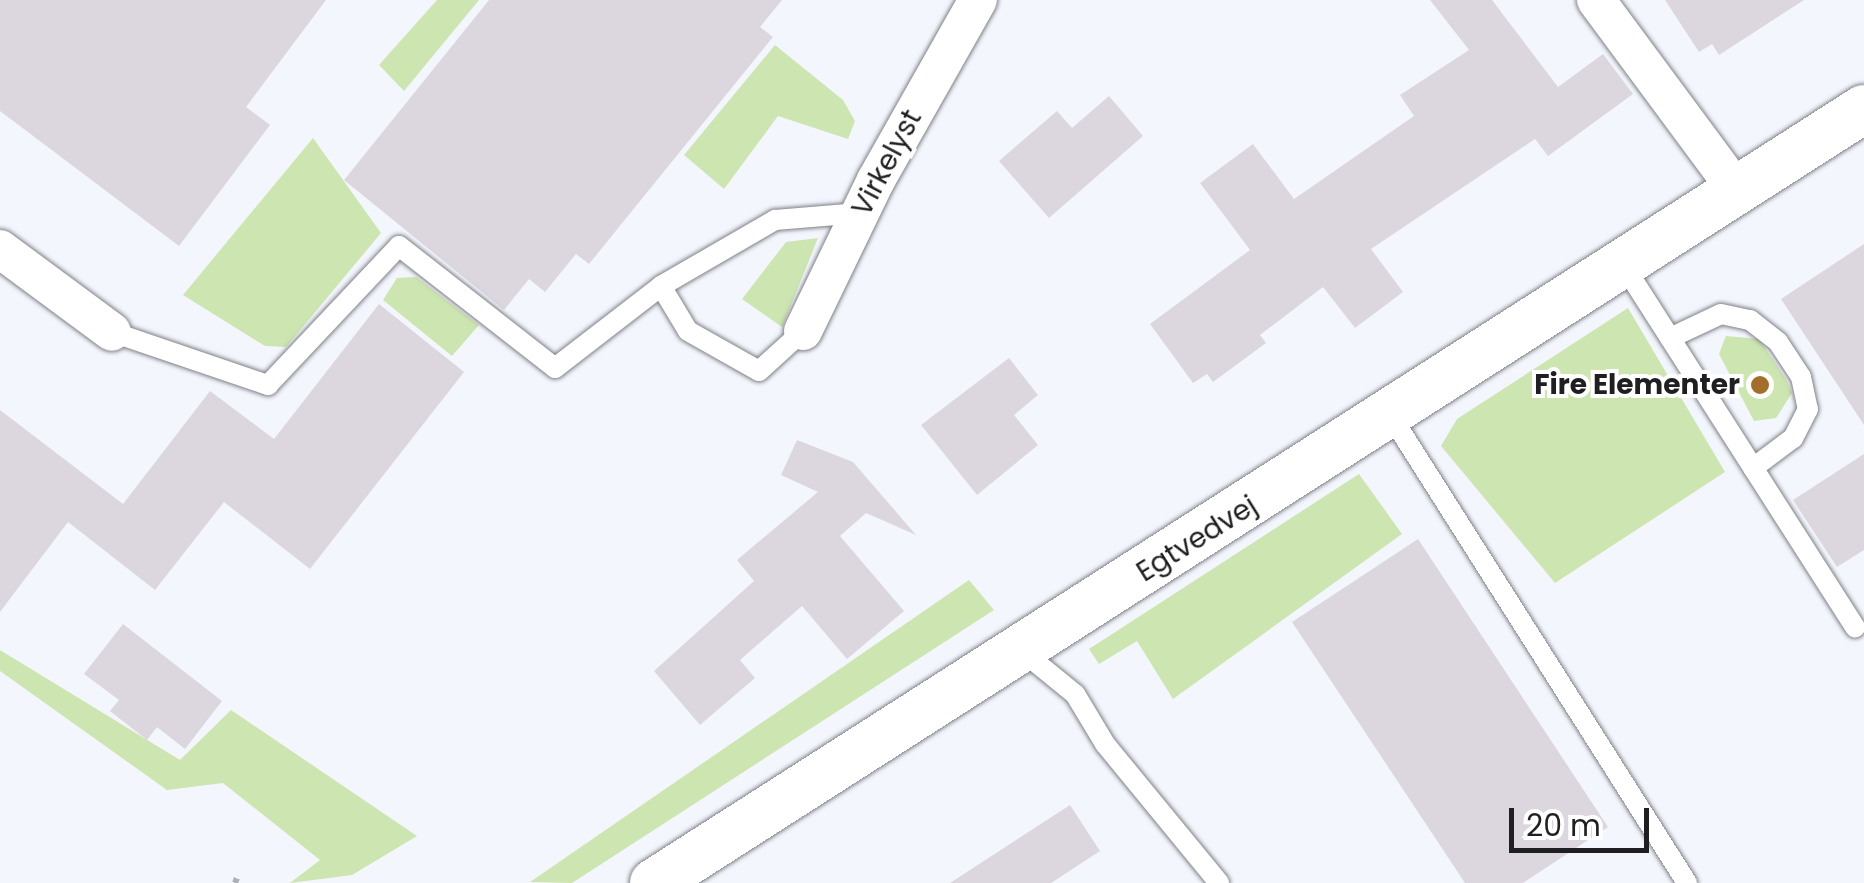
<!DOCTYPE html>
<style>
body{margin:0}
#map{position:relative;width:1864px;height:883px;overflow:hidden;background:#f4f6fd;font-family:Poppins,sans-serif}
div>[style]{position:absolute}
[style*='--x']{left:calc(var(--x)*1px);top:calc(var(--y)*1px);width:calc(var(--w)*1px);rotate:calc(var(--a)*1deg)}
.green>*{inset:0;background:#cde5b0}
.building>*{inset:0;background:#dcd7de}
.path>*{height:6px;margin-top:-3px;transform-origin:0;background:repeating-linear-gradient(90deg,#afb0b6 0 5px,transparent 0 10px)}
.roads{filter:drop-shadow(0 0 2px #7f8187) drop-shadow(0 0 2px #7f8187)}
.service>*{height:20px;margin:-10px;padding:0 10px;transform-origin:10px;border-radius:10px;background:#fff}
.minor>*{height:38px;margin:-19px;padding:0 19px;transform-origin:19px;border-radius:19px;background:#fff}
.tertiary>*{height:48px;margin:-24px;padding:0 24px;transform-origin:24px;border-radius:24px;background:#fff}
.dots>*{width:28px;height:28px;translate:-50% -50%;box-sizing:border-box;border:5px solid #fff;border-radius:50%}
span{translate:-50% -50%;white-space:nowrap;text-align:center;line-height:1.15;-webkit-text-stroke:8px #fff;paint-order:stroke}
.street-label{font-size:28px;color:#1f1f22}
.poi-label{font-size:28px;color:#1f1f22;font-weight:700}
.right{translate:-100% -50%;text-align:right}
.scale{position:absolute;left:1509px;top:808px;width:140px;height:45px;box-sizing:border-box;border:5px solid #1f1f22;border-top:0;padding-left:12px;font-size:30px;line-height:35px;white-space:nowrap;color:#1f1f22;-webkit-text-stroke:8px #fff;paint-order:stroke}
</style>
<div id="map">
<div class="green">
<div style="clip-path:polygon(437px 0,479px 0,404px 91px,379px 65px)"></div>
<div style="clip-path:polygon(775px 45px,843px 100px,855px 121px,848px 139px,778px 116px,724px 189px,684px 155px)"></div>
<div style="clip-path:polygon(313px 138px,381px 233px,286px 347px,265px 346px,183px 295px)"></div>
<div style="clip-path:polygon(818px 238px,782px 327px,742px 299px,786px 242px)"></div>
<div style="clip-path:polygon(416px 277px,479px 325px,452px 356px,383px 300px,397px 278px)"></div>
<div style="clip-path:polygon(1628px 308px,1725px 472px,1555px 583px,1441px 446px,1457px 419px)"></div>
<div style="clip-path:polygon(1726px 336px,1759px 339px,1786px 379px,1792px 393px,1776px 418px,1754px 421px,1719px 354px)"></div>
<div style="clip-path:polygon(1359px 474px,1402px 534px,1173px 699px,1137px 641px,1099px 664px,1089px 649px)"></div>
<div style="clip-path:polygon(969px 580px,994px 610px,572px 883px,530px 882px)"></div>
<div style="clip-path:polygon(0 650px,180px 760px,231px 710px,417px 836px,352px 875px,290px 883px,320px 860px,223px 783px,167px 790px,0 671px)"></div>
</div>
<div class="building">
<div style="clip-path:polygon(0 0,326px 0,246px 107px,270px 125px,179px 246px,0 111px)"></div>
<div style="clip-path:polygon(489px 0,782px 0,760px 27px,773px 37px,589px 264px,576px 254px,545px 292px,529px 279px,504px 310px,344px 180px)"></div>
<div style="clip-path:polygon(1430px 0,1492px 0,1558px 87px,1603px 54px,1633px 94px,1548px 156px,1535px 139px,1371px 249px,1403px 292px,1355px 328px,1323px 287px,1260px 335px,1266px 343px,1213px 382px,1207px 374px,1193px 383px,1150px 324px,1250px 250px,1200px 183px,1253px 144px,1294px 199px,1414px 116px,1400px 95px,1469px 50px)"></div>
<div style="clip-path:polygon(1665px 0,1804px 0,1719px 55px,1712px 44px,1699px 52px)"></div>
<div style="clip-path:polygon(1109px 96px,1143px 136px,1049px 218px,999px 161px,1057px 111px,1072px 128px)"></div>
<div style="clip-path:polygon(1864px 244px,1864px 425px,1781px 299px)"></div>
<div style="clip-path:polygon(379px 304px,464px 372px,310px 569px,224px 502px,155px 590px,68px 522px,0 612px,0 410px,123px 504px,210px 391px,274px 439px)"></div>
<div style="clip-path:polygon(1009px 358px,1038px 395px,1014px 415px,1038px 445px,977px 495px,921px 425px)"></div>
<div style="clip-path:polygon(797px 440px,853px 462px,916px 535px,866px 513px,840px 536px,904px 611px,847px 659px,802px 606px,740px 660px,755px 678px,700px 725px,654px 671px,754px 581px,737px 560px,818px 492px,781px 475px)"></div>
<div style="clip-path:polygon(1864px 454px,1864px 550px,1837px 567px,1793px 500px)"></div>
<div style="clip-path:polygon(1418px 539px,1608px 827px,1523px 883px,1465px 883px,1292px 622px)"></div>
<div style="clip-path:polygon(123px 624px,222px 701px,185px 749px,157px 727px,147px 740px,110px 711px,119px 700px,84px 674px)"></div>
<div style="clip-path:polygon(1070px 805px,1100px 851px,1051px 883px,950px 883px)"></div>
</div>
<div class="path">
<div style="--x:235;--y:883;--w:9;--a:-69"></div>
</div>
<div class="roads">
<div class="service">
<div style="--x:1624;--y:266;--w:429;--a:57.4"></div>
<div style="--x:661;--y:286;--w:52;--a:59"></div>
<div style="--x:688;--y:331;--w:81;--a:29.4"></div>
<div style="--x:759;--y:371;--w:59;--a:-42.3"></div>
<div style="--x:112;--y:332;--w:165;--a:18.8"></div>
<div style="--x:268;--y:385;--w:191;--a:-46.7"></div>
<div style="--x:399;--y:246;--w:198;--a:38"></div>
<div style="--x:555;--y:368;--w:134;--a:-37.7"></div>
<div style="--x:661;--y:286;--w:132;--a:-30.1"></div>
<div style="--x:775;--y:220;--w:85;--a:-4.7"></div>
<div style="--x:1670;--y:338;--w:56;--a:-25.2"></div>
<div style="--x:1721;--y:314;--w:30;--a:12"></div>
<div style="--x:1750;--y:320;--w:36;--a:38"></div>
<div style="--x:1778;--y:342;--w:42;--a:56.7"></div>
<div style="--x:1801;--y:377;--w:33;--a:78"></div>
<div style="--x:1808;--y:409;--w:33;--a:117"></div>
<div style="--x:1793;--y:438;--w:50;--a:143.1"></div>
<div style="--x:1391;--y:416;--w:553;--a:57.63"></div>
<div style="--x:1022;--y:651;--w:68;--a:39.1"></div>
<div style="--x:1075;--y:694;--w:58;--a:59"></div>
<div style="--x:1105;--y:744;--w:180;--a:50.6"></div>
</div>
<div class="minor">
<div style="--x:1596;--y:0;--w:239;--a:53.5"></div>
<div style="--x:0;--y:249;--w:139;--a:36.5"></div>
<div style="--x:803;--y:331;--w:168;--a:-64.2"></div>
<div style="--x:876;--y:180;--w:207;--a:-60.5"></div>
</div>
<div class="tertiary">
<div style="--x:654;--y:883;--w:1436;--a:-32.61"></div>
</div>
</div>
<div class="dots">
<div style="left:1760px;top:385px;background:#a56d2b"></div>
</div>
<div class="street-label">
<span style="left:887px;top:163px;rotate:-62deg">Virkelyst</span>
<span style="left:1197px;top:539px;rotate:-32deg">Egtvedvej</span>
</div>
<div class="poi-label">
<span class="right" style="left:1740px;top:385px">Fire Elementer</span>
</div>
<div class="scale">20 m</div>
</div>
